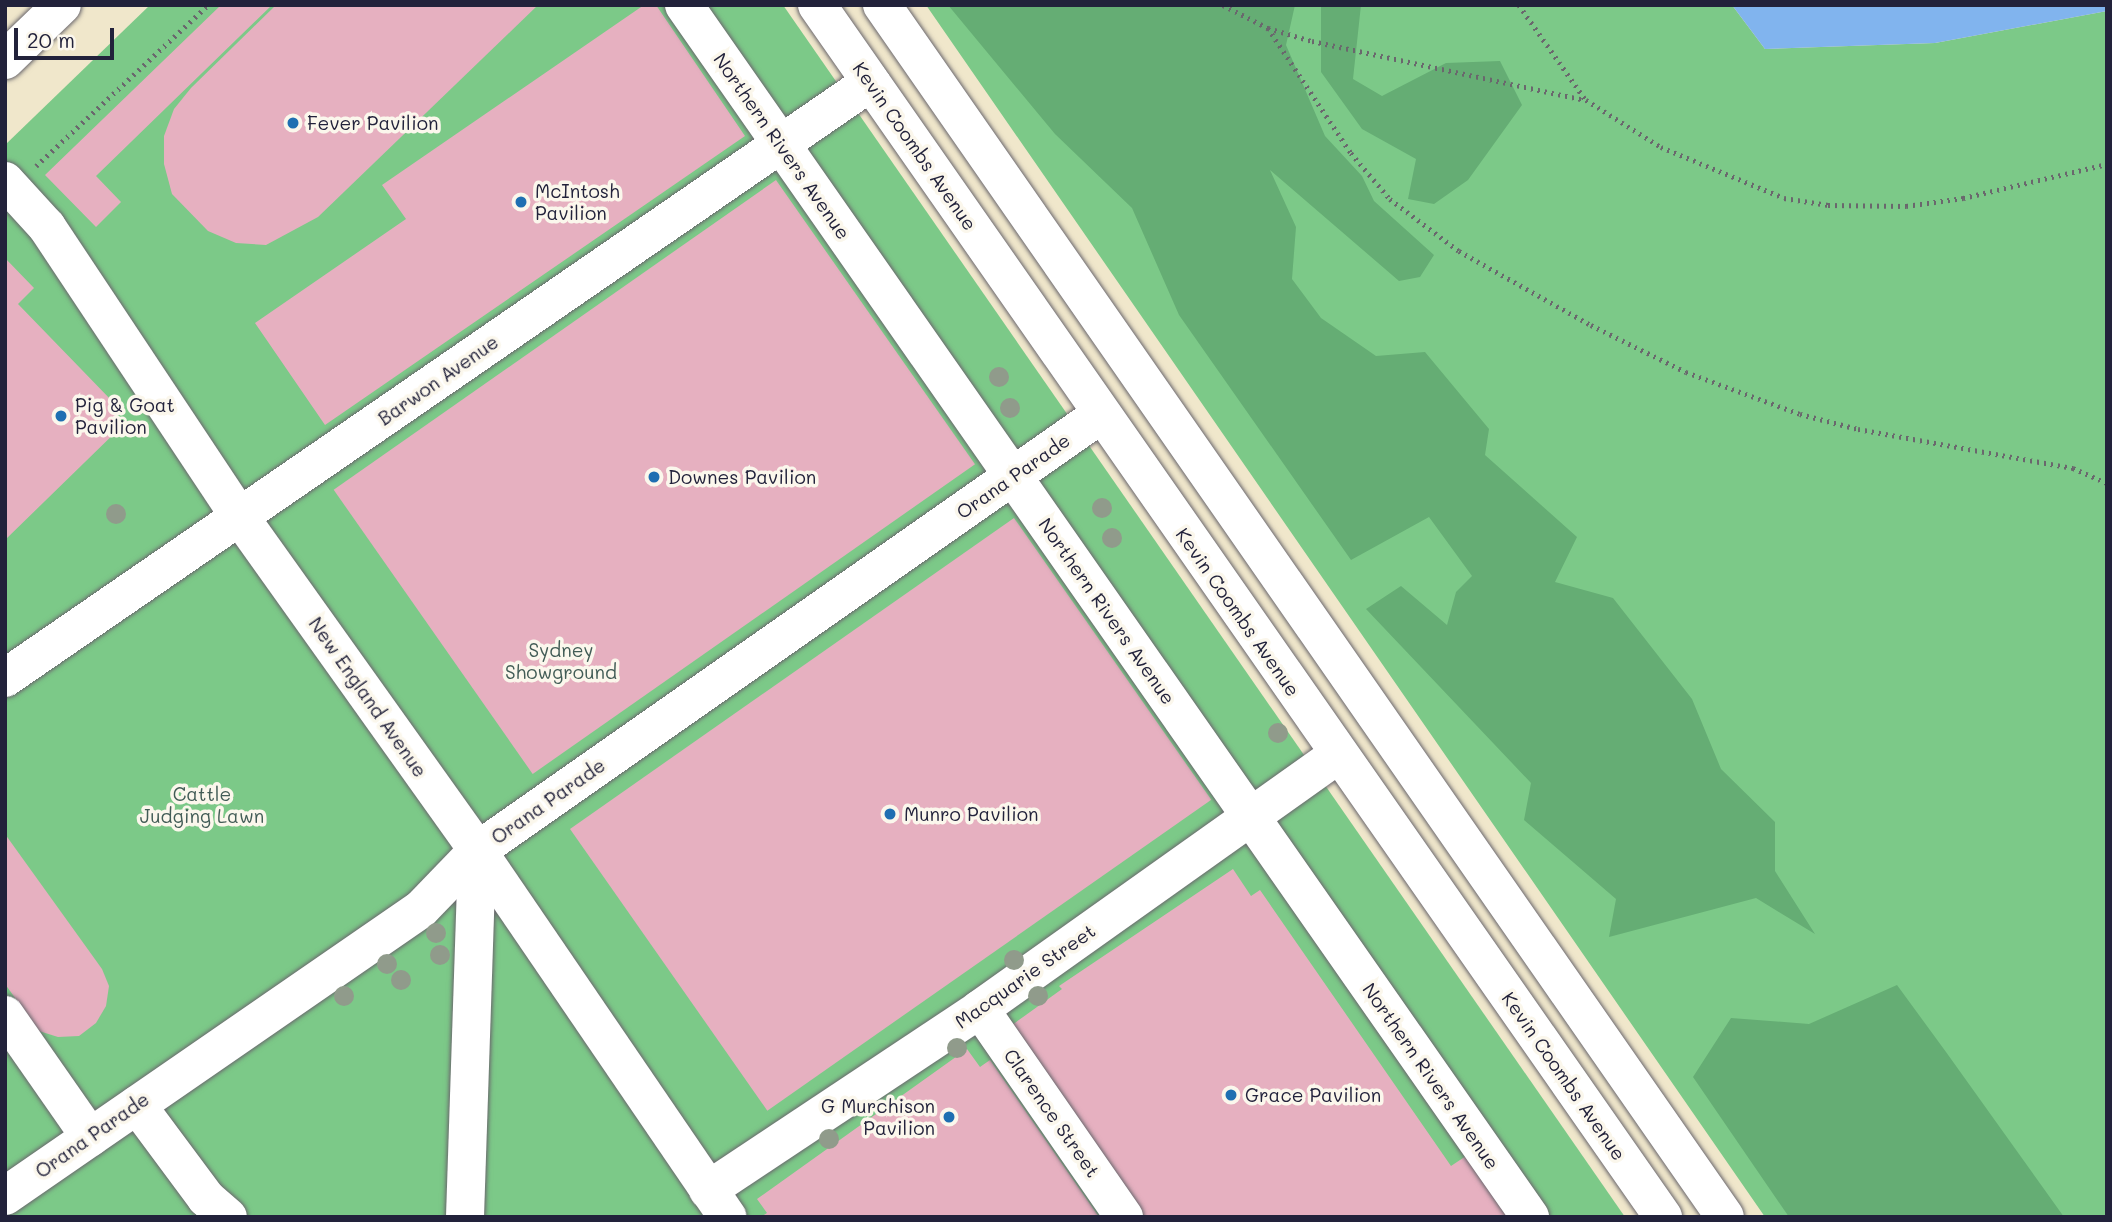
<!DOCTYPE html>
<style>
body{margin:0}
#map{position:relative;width:2112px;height:1222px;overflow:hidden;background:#f0e7cb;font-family:Mali,sans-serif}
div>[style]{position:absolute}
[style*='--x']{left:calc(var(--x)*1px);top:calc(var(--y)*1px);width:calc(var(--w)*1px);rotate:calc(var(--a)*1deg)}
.green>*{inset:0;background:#7cc988}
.forest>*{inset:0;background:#65ad74}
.water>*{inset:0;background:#81b4ee}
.building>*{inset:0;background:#e6b0c0;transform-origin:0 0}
.path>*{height:4.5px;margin-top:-2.25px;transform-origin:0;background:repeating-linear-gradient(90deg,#6a676d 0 2px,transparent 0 7px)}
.roads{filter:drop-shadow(0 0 2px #6a676d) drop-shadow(0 0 2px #6a676d)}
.minor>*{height:38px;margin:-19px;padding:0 19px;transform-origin:19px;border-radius:19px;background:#fff}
.major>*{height:38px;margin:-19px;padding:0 19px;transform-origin:19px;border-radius:19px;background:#fff}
.trees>*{width:20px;height:20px;margin:-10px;border-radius:50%;background:#909b8b}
.dots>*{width:19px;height:19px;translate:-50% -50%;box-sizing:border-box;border:4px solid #fbf7ec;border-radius:50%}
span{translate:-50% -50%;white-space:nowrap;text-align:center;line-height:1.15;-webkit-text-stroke:7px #fbf7ec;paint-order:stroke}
.poi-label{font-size:19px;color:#22223b}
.left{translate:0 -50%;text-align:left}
.right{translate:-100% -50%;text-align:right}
.street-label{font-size:19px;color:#22223b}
.park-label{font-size:19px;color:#425c56}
.frame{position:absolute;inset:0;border:7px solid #22223b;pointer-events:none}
.scale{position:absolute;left:14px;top:28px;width:100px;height:32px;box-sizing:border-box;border:4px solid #22223b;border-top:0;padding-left:9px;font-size:21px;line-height:24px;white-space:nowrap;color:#22223b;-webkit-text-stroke:5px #fbf7ec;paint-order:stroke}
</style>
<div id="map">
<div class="green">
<div style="clip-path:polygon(150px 5px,783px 5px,1625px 1217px,5px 1217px,5px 145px)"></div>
<div style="clip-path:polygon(926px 5px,1732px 5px,1765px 49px,1935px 43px,2107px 11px,2107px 1217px,1765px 1217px)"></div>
</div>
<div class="forest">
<div style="clip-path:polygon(948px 5px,1295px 5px,1286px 45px,1325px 136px,1362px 176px,1374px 201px,1434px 255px,1420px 277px,1399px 281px,1270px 170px,1296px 227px,1292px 279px,1321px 318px,1376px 356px,1425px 352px,1489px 429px,1485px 455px,1577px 537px,1555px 582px,1613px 598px,1692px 699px,1721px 769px,1775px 822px,1775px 871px,1815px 934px,1756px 898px,1609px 937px,1616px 899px,1524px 820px,1531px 783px,1366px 609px,1401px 586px,1447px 625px,1456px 592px,1472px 576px,1429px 517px,1351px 560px,1179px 315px,1132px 208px,1055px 134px)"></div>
<div style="clip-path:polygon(1321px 5px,1361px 5px,1353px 79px,1382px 96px,1446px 63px,1500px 61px,1522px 105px,1468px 180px,1434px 204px,1408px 199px,1416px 159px,1362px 129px,1321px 72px)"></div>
<div style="clip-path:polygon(1897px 985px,1946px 1052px,2064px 1217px,1789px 1217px,1693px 1077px,1731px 1018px,1809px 1024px)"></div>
</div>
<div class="water">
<div style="clip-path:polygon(1732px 5px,2107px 5px,2107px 11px,1935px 43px,1765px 49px)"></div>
</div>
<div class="building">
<div style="clip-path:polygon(221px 5px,272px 5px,96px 176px,121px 202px,96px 227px,45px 175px)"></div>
<div style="clip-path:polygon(276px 5px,538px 5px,318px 217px,266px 245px,236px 243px,208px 231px,172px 194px,164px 164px,164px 136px,174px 109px,191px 88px)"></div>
<div style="clip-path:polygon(644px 5px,656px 5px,745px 136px,325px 425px,255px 323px,406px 219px,382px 185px)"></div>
<div style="left:776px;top:180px;width:347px;height:540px;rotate:55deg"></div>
<div style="clip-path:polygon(5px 258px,34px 288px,18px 304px,113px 402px,108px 407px,124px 424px,5px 540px)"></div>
<div style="left:1014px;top:518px;width:344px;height:542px;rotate:55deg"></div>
<div style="clip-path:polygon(5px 834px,102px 969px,109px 986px,106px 1006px,96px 1023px,79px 1036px,58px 1037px,39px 1031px,5px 984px)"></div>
<div style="clip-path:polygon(1233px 869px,1251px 896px,1260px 890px,1451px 1166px,1484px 1144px,1534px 1217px,1145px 1217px,1012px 1025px,1062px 989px,1059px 986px)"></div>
<div style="clip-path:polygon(967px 1049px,980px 1067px,990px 1060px,1099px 1217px,761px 1217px,767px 1213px,757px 1199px)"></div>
</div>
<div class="path">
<div style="--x:1223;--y:5;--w:51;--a:27.1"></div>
<div style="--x:1268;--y:28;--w:46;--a:16.5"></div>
<div style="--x:1312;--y:41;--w:280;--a:12.2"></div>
<div style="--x:1586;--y:100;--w:89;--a:32.1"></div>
<div style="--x:1661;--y:147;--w:133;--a:22.5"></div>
<div style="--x:1784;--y:198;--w:45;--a:9"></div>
<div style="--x:1828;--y:205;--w:78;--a:0.7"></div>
<div style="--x:1906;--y:206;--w:58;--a:-8"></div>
<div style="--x:1963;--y:198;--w:148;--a:-13.3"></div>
<div style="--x:1519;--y:5;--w:115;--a:54.9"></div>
<div style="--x:1268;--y:28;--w:150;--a:56.4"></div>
<div style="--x:1351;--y:153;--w:60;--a:49.7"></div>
<div style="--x:1390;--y:199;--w:86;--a:37"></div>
<div style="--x:1459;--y:251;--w:151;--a:29.3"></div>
<div style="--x:1591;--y:325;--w:106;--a:26.3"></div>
<div style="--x:1686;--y:372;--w:121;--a:20.2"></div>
<div style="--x:1800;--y:414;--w:60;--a:14.5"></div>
<div style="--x:1858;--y:429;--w:219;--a:10.3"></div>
<div style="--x:2073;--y:468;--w:37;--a:24"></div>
<div style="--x:36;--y:166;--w:236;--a:-43.1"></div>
</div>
<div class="roads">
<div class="minor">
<div style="--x:684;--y:5;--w:1478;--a:55.08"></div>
<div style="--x:5;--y:60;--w:79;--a:-44"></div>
<div style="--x:5;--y:181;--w:62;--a:47.6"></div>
<div style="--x:47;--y:227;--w:348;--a:56.4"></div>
<div style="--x:240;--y:517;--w:405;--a:54.5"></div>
<div style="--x:475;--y:847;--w:448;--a:55.7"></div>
<div style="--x:5;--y:678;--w:1051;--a:-34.54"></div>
<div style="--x:980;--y:1009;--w:253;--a:55.3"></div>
<div style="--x:5;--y:1015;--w:149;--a:55.1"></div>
<div style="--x:137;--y:1105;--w:116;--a:53.4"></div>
<div style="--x:206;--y:1198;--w:29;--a:41"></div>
<div style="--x:708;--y:1190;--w:327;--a:-33.6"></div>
<div style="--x:980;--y:1009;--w:439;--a:-35.4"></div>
<div style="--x:5;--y:1196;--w:505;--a:-34.6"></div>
<div style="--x:421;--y:909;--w:81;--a:-46"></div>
<div style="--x:477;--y:851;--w:760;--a:-34.99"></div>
<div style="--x:465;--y:1217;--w:366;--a:-88.1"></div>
</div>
<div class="major">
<div style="--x:817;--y:5;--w:1478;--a:55.08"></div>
<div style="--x:882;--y:5;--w:1476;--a:55.18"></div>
</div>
</div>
<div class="trees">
<div style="left:999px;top:377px"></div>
<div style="left:1010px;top:408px"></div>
<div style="left:1102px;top:508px"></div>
<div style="left:116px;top:514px"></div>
<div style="left:1112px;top:538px"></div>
<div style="left:1278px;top:733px"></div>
<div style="left:436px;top:933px"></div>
<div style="left:440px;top:955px"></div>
<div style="left:1014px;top:960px"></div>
<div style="left:387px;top:964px"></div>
<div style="left:401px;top:980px"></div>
<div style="left:344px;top:996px"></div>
<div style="left:1038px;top:996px"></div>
<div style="left:957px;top:1048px"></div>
<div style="left:829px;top:1139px"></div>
</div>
<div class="dots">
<div style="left:293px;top:123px;background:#1f6fb2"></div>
<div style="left:521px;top:202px;background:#1f6fb2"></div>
<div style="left:61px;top:416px;background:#1f6fb2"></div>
<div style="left:654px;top:477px;background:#1f6fb2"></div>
<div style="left:890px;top:814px;background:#1f6fb2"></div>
<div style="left:1231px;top:1095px;background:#1f6fb2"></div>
<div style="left:949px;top:1117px;background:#1f6fb2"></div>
</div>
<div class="poi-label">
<span class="left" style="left:307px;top:123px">Fever Pavilion</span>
<span class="left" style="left:535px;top:202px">McIntosh<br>Pavilion</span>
<span class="left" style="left:75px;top:416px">Pig &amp; Goat<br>Pavilion</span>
<span class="left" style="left:668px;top:477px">Downes Pavilion</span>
<span class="left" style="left:904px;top:814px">Munro Pavilion</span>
<span class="left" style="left:1245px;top:1095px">Grace Pavilion</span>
<span class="right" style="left:935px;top:1117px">G Murchison<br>Pavilion</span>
</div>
<div class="street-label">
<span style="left:782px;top:146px;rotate:55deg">Northern Rivers Avenue</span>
<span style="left:915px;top:146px;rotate:55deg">Kevin Coombs Avenue</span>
<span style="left:438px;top:380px;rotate:-35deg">Barwon Avenue</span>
<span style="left:1013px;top:476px;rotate:-35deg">Orana Parade</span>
<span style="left:1107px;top:611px;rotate:55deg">Northern Rivers Avenue</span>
<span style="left:1238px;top:612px;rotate:55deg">Kevin Coombs Avenue</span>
<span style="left:368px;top:697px;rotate:55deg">New England Avenue</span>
<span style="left:548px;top:801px;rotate:-35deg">Orana Parade</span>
<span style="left:1025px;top:976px;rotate:-35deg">Macquarie Street</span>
<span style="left:1431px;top:1076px;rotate:55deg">Northern Rivers Avenue</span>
<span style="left:1564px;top:1076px;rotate:55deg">Kevin Coombs Avenue</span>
<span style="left:1052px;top:1113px;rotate:55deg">Clarence Street</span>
<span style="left:92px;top:1135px;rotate:-35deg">Orana Parade</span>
</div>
<div class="park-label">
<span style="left:561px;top:661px">Sydney<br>Showground</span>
<span style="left:202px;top:805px">Cattle<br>Judging Lawn</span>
</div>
<div class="frame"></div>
<div class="scale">20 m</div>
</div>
